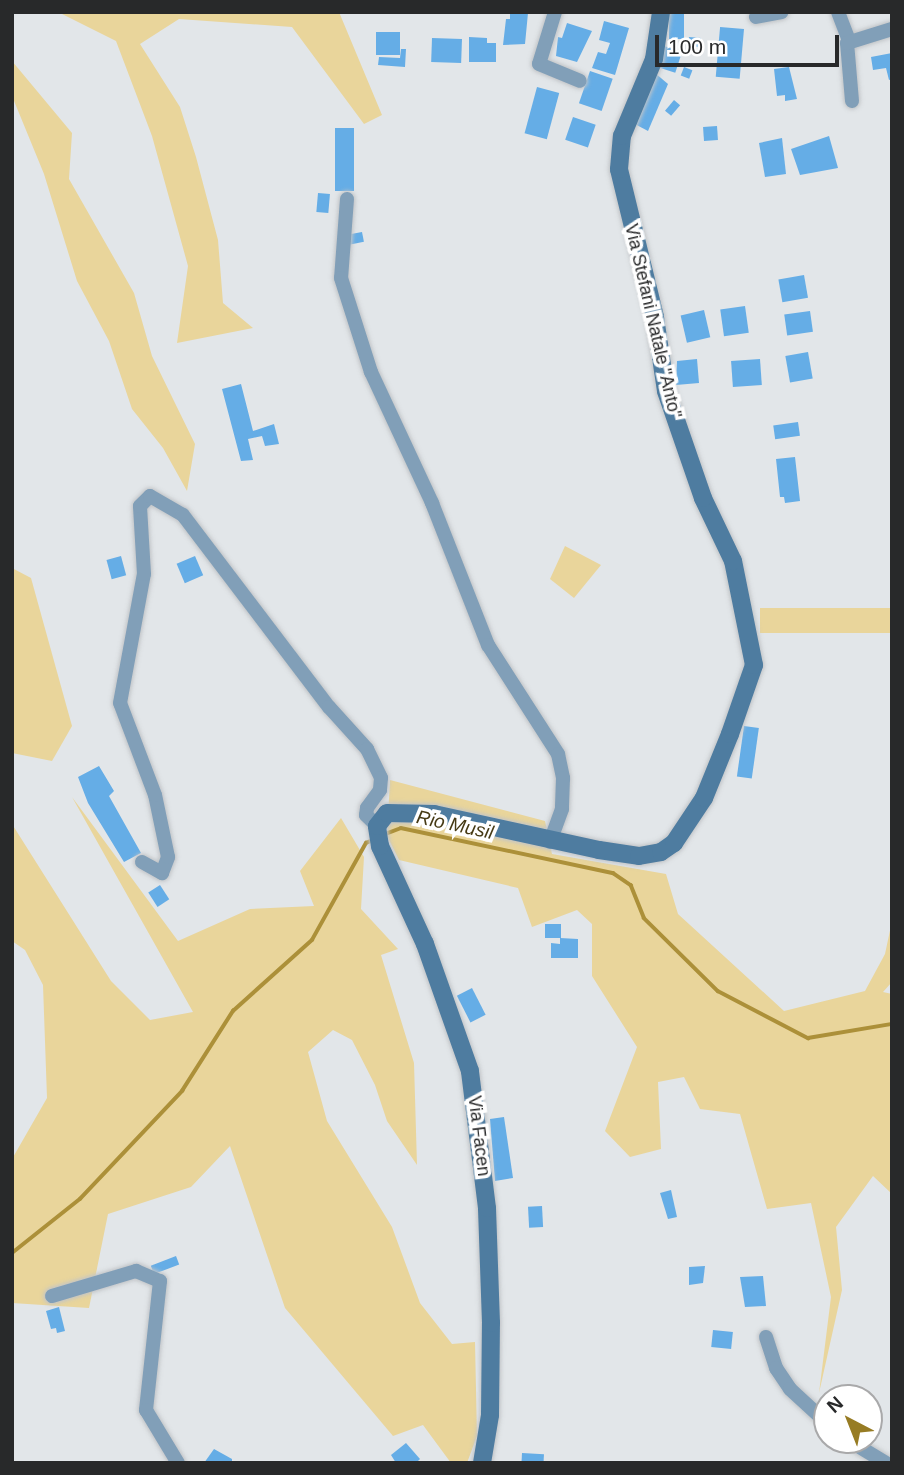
<!DOCTYPE html>
<style>
body{margin:0}
#map{position:relative;width:904px;height:1475px;overflow:hidden;background:#e2e6e9;font-family:Arial,sans-serif}
div>[style]{position:absolute}
[style*='--x']{left:calc(var(--x)*1px);top:calc(var(--y)*1px);width:calc(var(--w)*1px);rotate:calc(var(--a)*1deg)}
.green>*{inset:0;background:#e9d59b;transform-origin:0 0}
.stream>*{height:3.5px;margin:-1.75px;padding:0 1.75px;transform-origin:1.75px;border-radius:1.75px;background:#ac9039}
.building>*{inset:0;background:#65ade6;transform-origin:0 0}
.roads{filter:drop-shadow(0 0 2px #c1c4c7) drop-shadow(0 0 2px #c1c4c7)}
.street>*{height:14px;margin:-7px;padding:0 7px;transform-origin:7px;border-radius:7px;background:#819fb8}
.secondary>*{height:18px;margin:-9px;padding:0 9px;transform-origin:9px;border-radius:9px;background:#4e7ca0}
span{translate:-50% -50%;white-space:nowrap;text-align:center;line-height:1.15;-webkit-text-stroke:7px #fff;paint-order:stroke}
.street-label{font-size:18px;color:#28292a}
.water-label{font-size:19px;color:#463a15;font-style:italic}
.frame{position:absolute;inset:0;border:14px solid #28292a;pointer-events:none}
.north{position:absolute;left:813px;top:1384px;width:70px;height:70px;box-sizing:border-box;background:#fff;border:2px solid #a9a9aa;border-radius:50%;rotate:318deg;font-size:19px;font-weight:700;line-height:28px;text-align:center;color:#28292a}
.north::after{content:'';display:block;margin:auto;width:24px;height:32px;background:#977c24;clip-path:polygon(50% 0,100% 100%,50% 72%,0 100%)}
.scale{position:absolute;left:655px;top:35px;width:184px;height:32px;box-sizing:border-box;border:4px solid #28292a;border-top:0;padding-left:9px;font-size:21px;line-height:24px;white-space:nowrap;color:#28292a;-webkit-text-stroke:5px #fff;paint-order:stroke}
</style>
<div id="map">
<div class="green">
<div style="clip-path:polygon(58px 12px,339px 12px,382px 115px,364px 124px,292px 27px,179px 19px,140px 44px,180px 107px,196px 157px,218px 240px,223px 303px,253px 328px,177px 343px,188px 266px,152px 136px,116px 41px)"></div>
<div style="clip-path:polygon(12px 61px,72px 133px,69px 179px,134px 293px,152px 356px,195px 444px,187px 491px,163px 448px,132px 409px,109px 341px,77px 281px,44px 174px,12px 96px)"></div>
<div style="clip-path:polygon(565px 546px,601px 565px,574px 598px,550px 579px)"></div>
<div style="clip-path:polygon(12px 568px,31px 578px,72px 726px,52px 761px,12px 753px)"></div>
<div style="left:892px;top:608px;width:25px;height:132px;rotate:90deg"></div>
<div style="clip-path:polygon(390px 780px,545px 821px,552px 854px,666px 874px,678px 914px,784px 1011px,865px 991px,885px 954px,892px 921px,892px 982px,883px 992px,892px 994px,892px 1194px,873px 1176px,836px 1227px,842px 1290px,819px 1393px,831px 1297px,811px 1203px,767px 1209px,740px 1114px,700px 1109px,684px 1077px,658px 1082px,661px 1149px,630px 1157px,605px 1131px,637px 1047px,592px 976px,592px 924px,577px 910px,532px 927px,518px 888px,399px 860px,387px 836px)"></div>
<div style="clip-path:polygon(72px 797px,178px 941px,250px 909px,314px 906px,300px 871px,341px 818px,364px 857px,361px 909px,398px 949px,381px 955px,414px 1063px,417px 1165px,387px 1121px,375px 1085px,352px 1040px,333px 1030px,308px 1052px,327px 1121px,392px 1227px,420px 1303px,452px 1344px,475px 1342px,477px 1436px,467px 1463px,451px 1463px,423px 1425px,393px 1436px,285px 1308px,230px 1146px,191px 1187px,108px 1214px,89px 1308px,12px 1303px,12px 1159px,47px 1098px,43px 985px,25px 950px,12px 941px,12px 824px,111px 981px,150px 1020px,193px 1012px)"></div>
</div>
<div class="stream">
<div style="--x:383;--y:835;--w:19;--a:-21"></div>
<div style="--x:401;--y:828;--w:217;--a:12"></div>
<div style="--x:613;--y:873;--w:22;--a:34"></div>
<div style="--x:631;--y:885;--w:35;--a:68"></div>
<div style="--x:644;--y:918;--w:104;--a:44.6"></div>
<div style="--x:718;--y:991;--w:102;--a:27.6"></div>
<div style="--x:808;--y:1038;--w:85;--a:-9.5"></div>
<div style="--x:12;--y:1253;--w:87;--a:-38.5"></div>
<div style="--x:80;--y:1199;--w:149;--a:-46.6"></div>
<div style="--x:182;--y:1091;--w:95;--a:-57.5"></div>
<div style="--x:233;--y:1011;--w:106;--a:-41.9"></div>
<div style="--x:312;--y:940;--w:111;--a:-60.9"></div>
<div style="--x:366;--y:843;--w:8;--a:-23"></div>
</div>
<div class="building">
<div style="left:669px;top:12px;width:15px;height:27px"></div>
<div style="clip-path:polygon(528px 13px,525px 44px,503px 45px,506px 19px,510px 19px,510px 14px)"></div>
<div style="clip-path:polygon(604px 21px,629px 28px,615px 75px,592px 68px,598px 52px,606px 54px,610px 43px,599px 40px)"></div>
<div style="clip-path:polygon(567px 23px,592px 31px,577px 62px,556px 56px,558px 37px,562px 38px)"></div>
<div style="left:744px;top:29px;width:50px;height:24px;rotate:95deg"></div>
<div style="left:376px;top:32px;width:24px;height:23px"></div>
<div style="clip-path:polygon(469px 37px,487px 38px,487px 43px,496px 43px,496px 62px,469px 62px)"></div>
<div style="left:689px;top:37px;width:12px;height:9px;rotate:5deg"></div>
<div style="left:432px;top:38px;width:30px;height:24px;rotate:2deg"></div>
<div style="left:664px;top:46px;width:19px;height:22px;rotate:18deg"></div>
<div style="clip-path:polygon(401px 49px,406px 49px,405px 67px,378px 65px,379px 57px,400px 58px)"></div>
<div style="clip-path:polygon(892px 53px,892px 79px,889px 80px,886px 68px,873px 70px,871px 57px)"></div>
<div style="left:684px;top:67px;width:9px;height:9px;rotate:21deg"></div>
<div style="clip-path:polygon(789px 67px,797px 99px,785px 101px,785px 95px,777px 96px,774px 69px)"></div>
<div style="left:590px;top:71px;width:24px;height:34px;rotate:19deg"></div>
<div style="clip-path:polygon(655px 73px,668px 84px,648px 131px,631px 122px)"></div>
<div style="left:537px;top:87px;width:23px;height:48px;rotate:15deg"></div>
<div style="left:674px;top:100px;width:8px;height:14px;rotate:40deg"></div>
<div style="left:573px;top:117px;width:24px;height:24px;rotate:19deg"></div>
<div style="left:717px;top:126px;width:14px;height:14px;rotate:86deg"></div>
<div style="left:335px;top:128px;width:19px;height:63px"></div>
<div style="clip-path:polygon(829px 136px,838px 168px,800px 175px,791px 149px)"></div>
<div style="clip-path:polygon(782px 138px,786px 174px,765px 177px,759px 143px)"></div>
<div style="left:318px;top:193px;width:12px;height:19px;rotate:5deg"></div>
<div style="left:362px;top:232px;width:10px;height:15px;rotate:79deg"></div>
<div style="left:804px;top:275px;width:23px;height:26px;rotate:80deg"></div>
<div style="left:745px;top:306px;width:27px;height:25px;rotate:82deg"></div>
<div style="left:704px;top:310px;width:28px;height:24px;rotate:77deg"></div>
<div style="left:810px;top:311px;width:21px;height:26px;rotate:82deg"></div>
<div style="left:808px;top:352px;width:27px;height:23px;rotate:80deg"></div>
<div style="clip-path:polygon(697px 359px,699px 383px,676px 385px,677px 361px)"></div>
<div style="left:760px;top:359px;width:26px;height:29px;rotate:86deg"></div>
<div style="clip-path:polygon(241px 384px,253px 431px,274px 424px,279px 444px,265px 446px,262px 436px,248px 439px,253px 460px,241px 461px,222px 389px)"></div>
<div style="left:798px;top:422px;width:14px;height:25px;rotate:82deg"></div>
<div style="clip-path:polygon(795px 457px,800px 501px,785px 503px,784px 497px,780px 497px,776px 459px)"></div>
<div style="left:121px;top:556px;width:20px;height:15px;rotate:75deg"></div>
<div style="left:195px;top:556px;width:21px;height:20px;rotate:67deg"></div>
<div style="left:744px;top:726px;width:15px;height:51px;rotate:8deg"></div>
<div style="clip-path:polygon(99px 766px,114px 791px,109px 796px,141px 853px,124px 862px,88px 803px,78px 777px)"></div>
<div style="left:160px;top:885px;width:17px;height:14px;rotate:57deg"></div>
<div style="left:545px;top:924px;width:16px;height:14px"></div>
<div style="clip-path:polygon(560px 938px,578px 939px,578px 958px,551px 958px,551px 943px,560px 944px)"></div>
<div style="left:472px;top:988px;width:30px;height:17px;rotate:63deg"></div>
<div style="clip-path:polygon(504px 1117px,513px 1178px,495px 1181px,490px 1119px)"></div>
<div style="clip-path:polygon(671px 1190px,677px 1217px,668px 1219px,660px 1193px)"></div>
<div style="left:542px;top:1206px;width:21px;height:14px;rotate:87deg"></div>
<div style="left:176px;top:1256px;width:9px;height:27px;rotate:69deg"></div>
<div style="clip-path:polygon(705px 1266px,703px 1283px,689px 1285px,689px 1267px)"></div>
<div style="clip-path:polygon(763px 1276px,766px 1306px,745px 1307px,740px 1277px)"></div>
<div style="clip-path:polygon(59px 1307px,65px 1331px,57px 1333px,56px 1328px,51px 1329px,46px 1311px)"></div>
<div style="left:713px;top:1330px;width:20px;height:17px;rotate:6deg"></div>
<div style="clip-path:polygon(406px 1443px,420px 1459px,416px 1463px,396px 1463px,391px 1455px)"></div>
<div style="clip-path:polygon(214px 1449px,232px 1459px,232px 1463px,204px 1463px)"></div>
<div style="left:522px;top:1453px;width:22px;height:10px;rotate:3deg"></div>
</div>
<div class="roads">
<div class="street">
<div style="--x:555;--y:12;--w:54;--a:107.1"></div>
<div style="--x:539;--y:64;--w:44;--a:22.5"></div>
<div style="--x:838;--y:12;--w:30;--a:69"></div>
<div style="--x:756;--y:17;--w:26;--a:-11"></div>
<div style="--x:852;--y:101;--w:58;--a:-94.9"></div>
<div style="--x:847;--y:43;--w:47;--a:-17.3"></div>
<div style="--x:347;--y:199;--w:79;--a:94.3"></div>
<div style="--x:341;--y:278;--w:99;--a:72.3"></div>
<div style="--x:371;--y:372;--w:145;--a:65"></div>
<div style="--x:432;--y:503;--w:153;--a:68.5"></div>
<div style="--x:488;--y:645;--w:130;--a:57.3"></div>
<div style="--x:558;--y:754;--w:25;--a:78"></div>
<div style="--x:563;--y:778;--w:31;--a:92"></div>
<div style="--x:562;--y:809;--w:35;--a:110"></div>
<div style="--x:142;--y:862;--w:23;--a:29"></div>
<div style="--x:162;--y:873;--w:17;--a:-69"></div>
<div style="--x:168;--y:857;--w:63;--a:-101.8"></div>
<div style="--x:155;--y:795;--w:98;--a:-110.8"></div>
<div style="--x:120;--y:703;--w:131;--a:-79.5"></div>
<div style="--x:144;--y:574;--w:68;--a:-93.4"></div>
<div style="--x:140;--y:506;--w:14;--a:-45"></div>
<div style="--x:150;--y:496;--w:38;--a:30"></div>
<div style="--x:183;--y:515;--w:241;--a:52.8"></div>
<div style="--x:329;--y:707;--w:57;--a:47.9"></div>
<div style="--x:367;--y:749;--w:32;--a:64"></div>
<div style="--x:381;--y:778;--w:12;--a:95"></div>
<div style="--x:380;--y:790;--w:22;--a:126"></div>
<div style="--x:367;--y:808;--w:7;--a:98"></div>
<div style="--x:366;--y:815;--w:16;--a:45"></div>
<div style="--x:52;--y:1296;--w:88;--a:-16.6"></div>
<div style="--x:136;--y:1271;--w:26;--a:23"></div>
<div style="--x:160;--y:1281;--w:130;--a:96.2"></div>
<div style="--x:146;--y:1410;--w:62;--a:58.9"></div>
<div style="--x:766;--y:1337;--w:33;--a:72"></div>
<div style="--x:776;--y:1368;--w:25;--a:56"></div>
<div style="--x:790;--y:1389;--w:50;--a:42.6"></div>
<div style="--x:848;--y:1440;--w:44;--a:31.2"></div>
</div>
<div class="secondary">
<div style="--x:482;--y:1463;--w:49;--a:-80.5"></div>
<div style="--x:490;--y:1415;--w:92;--a:-89.4"></div>
<div style="--x:491;--y:1323;--w:115;--a:-92"></div>
<div style="--x:487;--y:1208;--w:138;--a:-97.1"></div>
<div style="--x:470;--y:1071;--w:135;--a:-109.5"></div>
<div style="--x:425;--y:944;--w:108;--a:-114.7"></div>
<div style="--x:380;--y:846;--w:20;--a:-99"></div>
<div style="--x:377;--y:826;--w:16;--a:-52"></div>
<div style="--x:387;--y:813;--w:47;--a:1.2"></div>
<div style="--x:434;--y:814;--w:169;--a:12.3"></div>
<div style="--x:599;--y:850;--w:40;--a:8.5"></div>
<div style="--x:639;--y:856;--w:22;--a:-10"></div>
<div style="--x:661;--y:852;--w:16;--a:-35"></div>
<div style="--x:674;--y:843;--w:54;--a:-56.3"></div>
<div style="--x:704;--y:798;--w:69;--a:-67.9"></div>
<div style="--x:730;--y:734;--w:73;--a:-70.8"></div>
<div style="--x:754;--y:665;--w:106;--a:-101.4"></div>
<div style="--x:733;--y:561;--w:70;--a:-115.5"></div>
<div style="--x:703;--y:498;--w:113;--a:-109.1"></div>
<div style="--x:666;--y:391;--w:75;--a:-98.5"></div>
<div style="--x:655;--y:317;--w:152;--a:-103.7"></div>
<div style="--x:619;--y:169;--w:33;--a:-85"></div>
<div style="--x:622;--y:136;--w:83;--a:-67.4"></div>
<div style="--x:654;--y:59;--w:48;--a:-81.5"></div>
</div>
</div>
<div class="street-label">
<span style="left:653px;top:321px;rotate:77deg">Via Stefani Natale "Anto"</span>
<span style="left:479px;top:1136px;rotate:83deg">Via Facen</span>
</div>
<div class="water-label">
<span style="left:455px;top:825px;rotate:12deg">Rio Musil</span>
</div>
<div class="frame"></div>
<div class="north">N</div>
<div class="scale">100 m</div>
</div>
